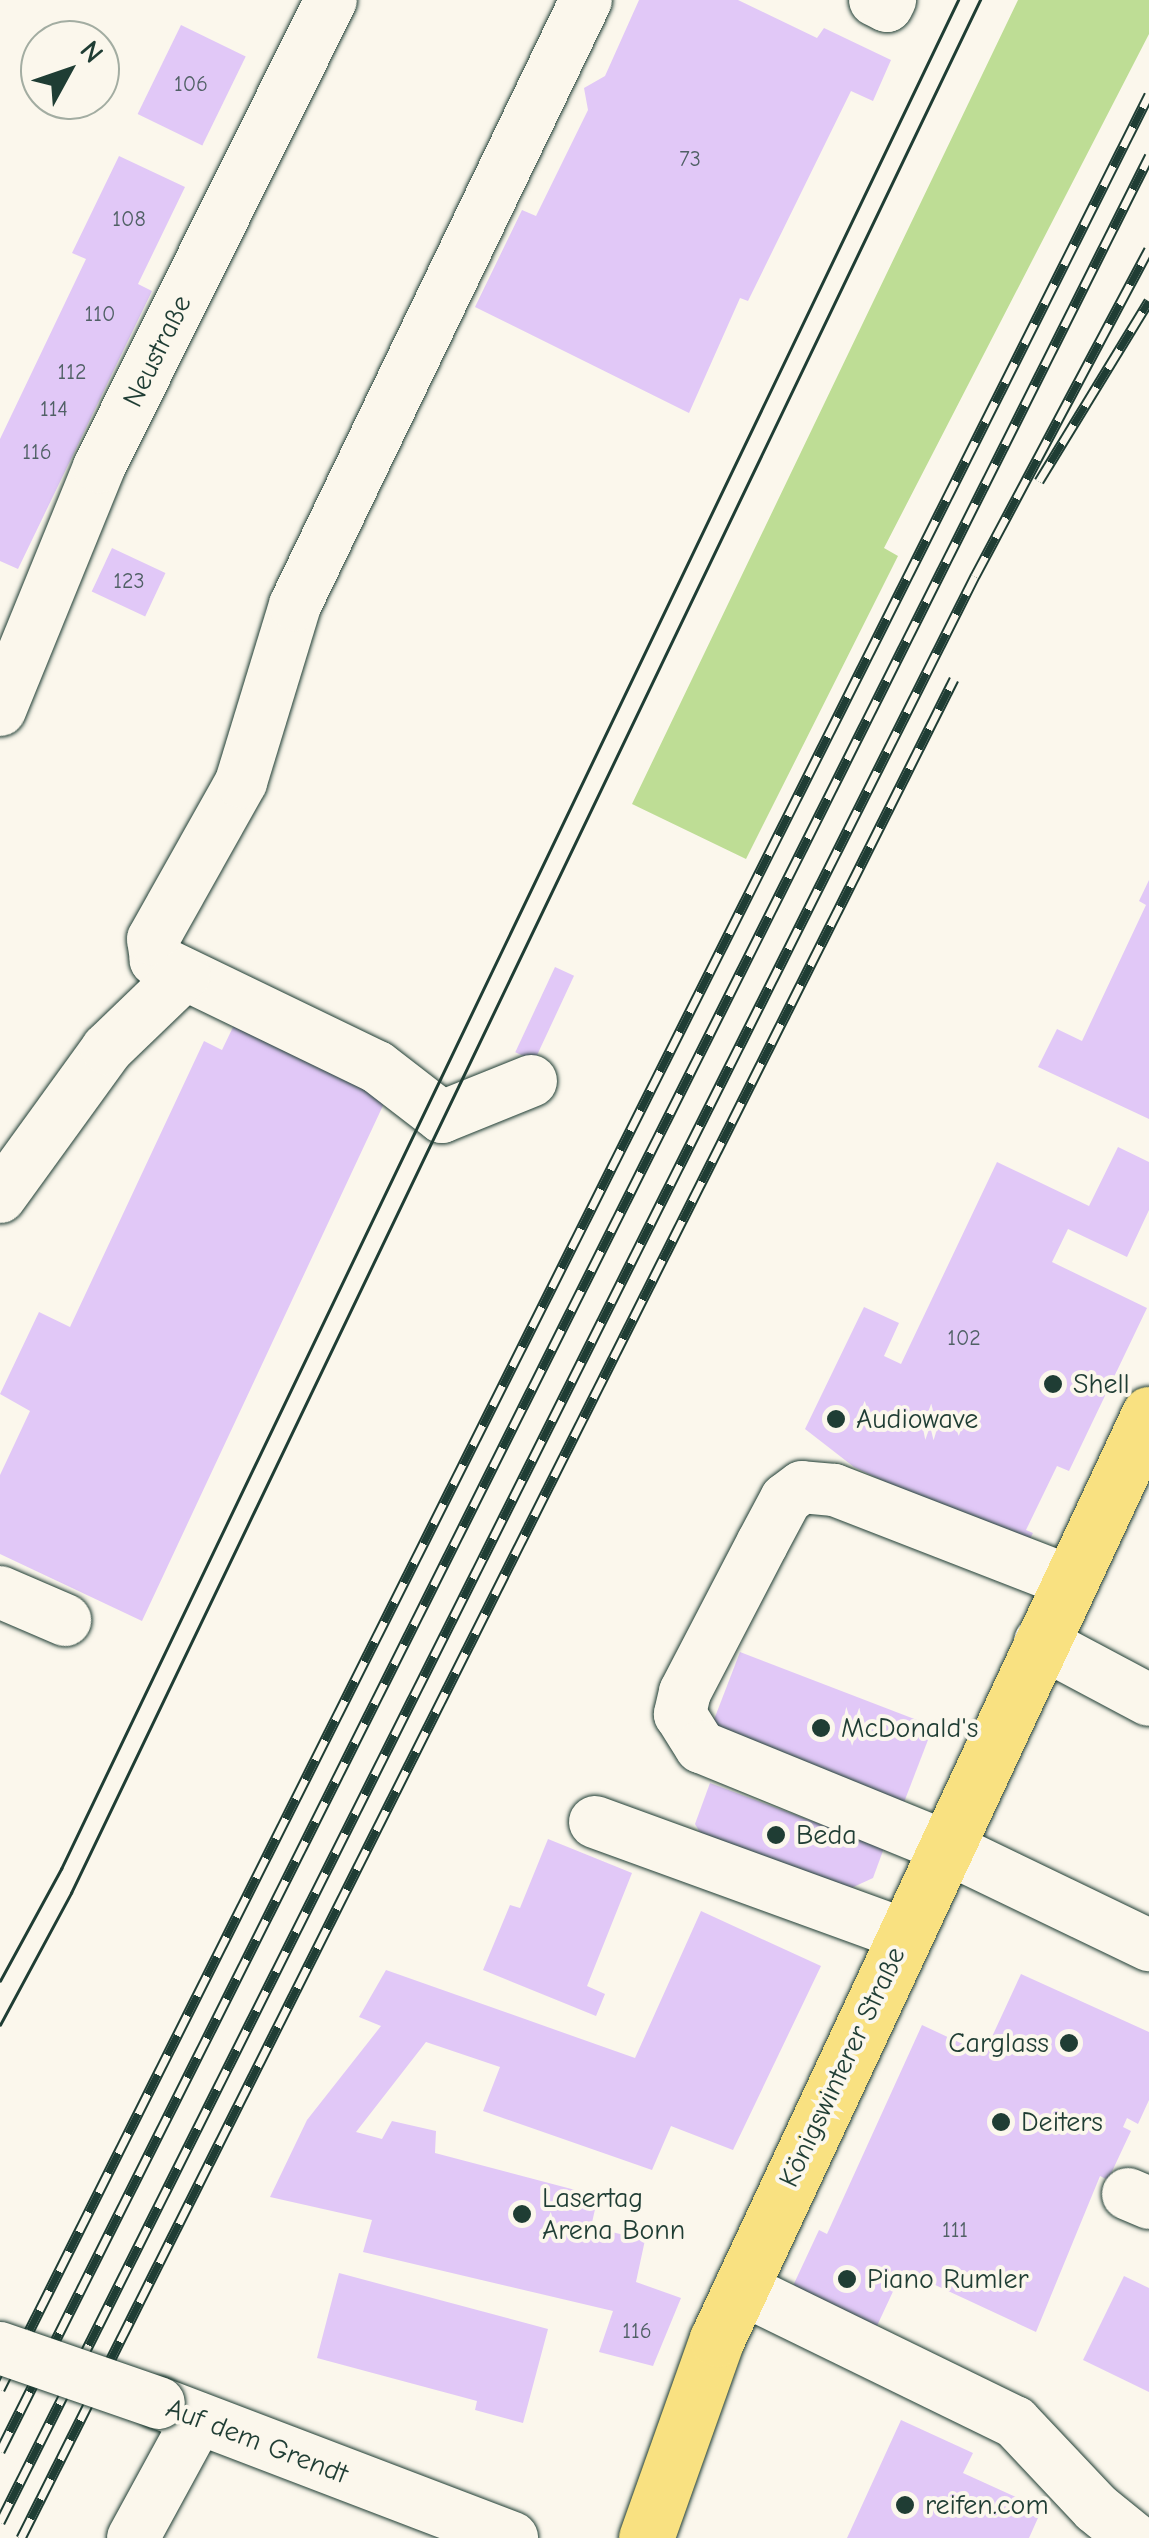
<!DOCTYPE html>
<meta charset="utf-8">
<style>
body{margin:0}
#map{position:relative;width:1149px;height:2538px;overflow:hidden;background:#fbf7ec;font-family:"Comic Neue",sans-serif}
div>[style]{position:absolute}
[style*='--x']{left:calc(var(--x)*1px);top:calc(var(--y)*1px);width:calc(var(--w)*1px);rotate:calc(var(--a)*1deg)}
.green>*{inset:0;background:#bedd95}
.building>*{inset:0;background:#e1c8f7;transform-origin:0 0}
.roads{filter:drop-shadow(0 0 2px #1f3d34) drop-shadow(0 0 2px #1f3d34)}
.minor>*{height:52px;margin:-26px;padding:0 26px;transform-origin:26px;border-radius:26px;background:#fbf7ec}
.major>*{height:55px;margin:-27.5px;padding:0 27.5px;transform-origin:27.5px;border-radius:27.5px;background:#f9e181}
.tram>*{height:2.5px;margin:-1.25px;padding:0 1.25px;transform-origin:1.25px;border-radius:1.25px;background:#1f3d34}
.rail>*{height:11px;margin-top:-5.5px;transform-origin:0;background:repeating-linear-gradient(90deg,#fbf7ec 0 22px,#1f3d34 0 44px);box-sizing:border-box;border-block:2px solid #1f3d34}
.bridges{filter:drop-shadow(0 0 2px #1f3d34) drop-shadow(0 0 2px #1f3d34)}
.minor-bridge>*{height:52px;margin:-26px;padding:0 26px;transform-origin:26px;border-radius:26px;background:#fbf7ec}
.dots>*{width:28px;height:28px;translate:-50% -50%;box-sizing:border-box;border:5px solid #fbf7ec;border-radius:50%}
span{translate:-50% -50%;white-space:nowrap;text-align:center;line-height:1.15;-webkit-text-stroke:8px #fbf7ec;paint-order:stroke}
.number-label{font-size:22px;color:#506065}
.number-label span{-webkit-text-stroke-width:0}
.street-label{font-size:28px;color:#1f3d34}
.poi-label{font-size:28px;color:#1f3d34}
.left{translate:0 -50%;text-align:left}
.right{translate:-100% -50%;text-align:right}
.north{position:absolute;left:20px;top:20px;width:100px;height:100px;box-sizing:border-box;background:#fbf7ec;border:2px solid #a3ada2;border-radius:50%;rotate:50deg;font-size:28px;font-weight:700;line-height:40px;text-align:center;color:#1f3d34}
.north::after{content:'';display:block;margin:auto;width:35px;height:45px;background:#1f3d34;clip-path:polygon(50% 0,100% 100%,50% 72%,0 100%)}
</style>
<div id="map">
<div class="green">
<div style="clip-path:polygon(1018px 0,1149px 0,1149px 34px,884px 548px,898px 556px,746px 859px,632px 804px)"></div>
</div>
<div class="building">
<div style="clip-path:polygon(639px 0,738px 0,817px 38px,824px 28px,891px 60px,873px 101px,851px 91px,748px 301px,740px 298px,689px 413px,475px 307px,522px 210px,536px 216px,588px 110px,584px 88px,605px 76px)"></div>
<div style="left:181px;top:25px;width:72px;height:99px;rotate:26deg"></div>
<div style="clip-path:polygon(119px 156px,185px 187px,138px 284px,152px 291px,18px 569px,0 561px,0 439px,86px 259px,72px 253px)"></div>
<div style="left:112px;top:548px;width:59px;height:48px;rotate:25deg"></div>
<div style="clip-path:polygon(1149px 880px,1149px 1119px,1038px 1067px,1057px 1029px,1082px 1041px,1146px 905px,1139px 901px)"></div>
<div style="left:555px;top:967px;width:21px;height:94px;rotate:25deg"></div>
<div style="clip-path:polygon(234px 1025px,387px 1097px,142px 1621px,0 1554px,0 1475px,30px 1411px,0 1394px,39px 1312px,70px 1327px,204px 1041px,222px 1050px)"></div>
<div style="clip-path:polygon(1118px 1147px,1149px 1162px,1149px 1210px,1127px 1257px,1068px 1229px,1052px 1262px,1147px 1308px,1069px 1471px,1057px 1466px,1026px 1530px,1033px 1533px,1025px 1549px,854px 1467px,805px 1429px,864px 1307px,899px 1323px,884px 1356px,901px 1364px,997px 1162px,1089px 1206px)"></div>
<div style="left:740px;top:1652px;width:207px;height:85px;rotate:21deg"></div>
<div style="clip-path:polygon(710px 1783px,884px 1848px,873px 1878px,836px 1895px,708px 1846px,695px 1824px)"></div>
<div style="clip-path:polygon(548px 1839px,632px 1873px,587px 1986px,605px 1994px,596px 2016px,483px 1970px,510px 1905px,520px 1908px)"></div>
<div style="clip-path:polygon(701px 1911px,821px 1966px,733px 2150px,671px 2126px,652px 2170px,483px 2111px,500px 2067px,426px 2042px,356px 2132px,382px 2139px,392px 2121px,436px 2131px,435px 2153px,598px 2196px,591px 2227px,645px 2240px,636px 2282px,681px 2298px,653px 2366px,599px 2352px,613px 2311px,363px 2252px,372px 2220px,270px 2197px,307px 2120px,381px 2026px,359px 2017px,386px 1970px,635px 2058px)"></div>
<div style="clip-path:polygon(1021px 1974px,1149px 2032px,1149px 2100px,1138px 2124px,1127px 2118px,1123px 2127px,1131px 2131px,1108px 2180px,1100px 2176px,1036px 2332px,903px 2270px,876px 2328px,792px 2288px,819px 2230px,827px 2234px,922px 2025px,984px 2054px)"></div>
<div style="clip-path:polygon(339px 2273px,548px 2329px,523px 2423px,475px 2410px,477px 2401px,317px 2358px)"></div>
<div style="clip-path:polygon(1124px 2276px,1149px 2288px,1149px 2392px,1083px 2360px)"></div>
<div style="clip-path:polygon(901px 2420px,973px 2453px,963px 2473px,1042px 2509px,1029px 2538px,847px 2538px)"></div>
</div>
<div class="roads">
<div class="minor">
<div style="--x:875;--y:0;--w:13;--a:27"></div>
<div style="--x:887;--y:6;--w:7;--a:-63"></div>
<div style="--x:0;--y:710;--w:262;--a:-67.8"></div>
<div style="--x:99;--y:467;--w:521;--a:-63.58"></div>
<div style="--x:531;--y:1081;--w:96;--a:158"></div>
<div style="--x:442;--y:1117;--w:82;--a:-142.4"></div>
<div style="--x:377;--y:1067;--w:246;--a:-154.2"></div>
<div style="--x:156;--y:960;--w:21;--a:-98"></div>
<div style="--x:153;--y:939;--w:180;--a:-60.7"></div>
<div style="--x:241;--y:782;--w:185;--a:-73"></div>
<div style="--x:295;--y:605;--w:671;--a:-64.31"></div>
<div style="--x:0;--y:1197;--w:183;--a:-54.1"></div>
<div style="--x:107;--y:1049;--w:107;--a:-43.9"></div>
<div style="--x:1069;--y:1581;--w:252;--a:-158.8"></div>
<div style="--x:834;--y:1490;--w:32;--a:-175"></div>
<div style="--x:802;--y:1487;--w:20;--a:143"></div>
<div style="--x:786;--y:1499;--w:51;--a:118.1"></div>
<div style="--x:762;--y:1544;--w:167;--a:117.5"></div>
<div style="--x:685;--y:1692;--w:23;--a:103"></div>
<div style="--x:680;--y:1714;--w:39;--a:58"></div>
<div style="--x:701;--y:1747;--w:261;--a:22.2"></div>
<div style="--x:943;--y:1846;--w:229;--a:25.7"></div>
<div style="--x:0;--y:1592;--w:71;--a:23.3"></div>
<div style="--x:1040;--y:1642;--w:123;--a:28"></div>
<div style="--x:595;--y:1822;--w:328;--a:20"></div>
<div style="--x:1128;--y:2194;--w:23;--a:23"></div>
<div style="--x:740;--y:2288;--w:306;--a:26"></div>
<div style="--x:1015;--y:2422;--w:118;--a:46.7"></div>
<div style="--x:1096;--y:2508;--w:48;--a:39"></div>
<div style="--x:159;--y:2403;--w:378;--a:20.9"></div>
<div style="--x:133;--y:2538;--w:136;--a:-61.4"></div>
</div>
<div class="major">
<div style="--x:646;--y:2538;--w:211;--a:-70.4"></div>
<div style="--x:717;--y:2339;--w:1021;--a:-64.97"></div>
</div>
</div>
<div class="tram">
<div style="--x:0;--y:1981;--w:128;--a:-61.4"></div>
<div style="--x:61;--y:1869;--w:2073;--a:-64.36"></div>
<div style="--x:0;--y:2025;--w:150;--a:-61.7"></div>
<div style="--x:71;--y:1893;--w:2100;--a:-64.35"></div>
</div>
<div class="rail">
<div style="--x:1039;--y:481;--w:211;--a:-58.6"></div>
<div style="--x:0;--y:2389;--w:2566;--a:-63.4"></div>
<div style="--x:0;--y:2451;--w:2567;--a:-63.4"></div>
<div style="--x:0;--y:2522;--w:2177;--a:-63.39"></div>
<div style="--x:975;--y:576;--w:370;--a:-62"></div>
<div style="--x:21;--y:2538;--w:2080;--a:-63.35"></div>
</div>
<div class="bridges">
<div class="minor-bridge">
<div style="--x:0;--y:2348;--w:168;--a:19.1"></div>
</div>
</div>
<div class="dots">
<div style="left:1053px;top:1384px;background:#1f3d34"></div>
<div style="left:836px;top:1419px;background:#1f3d34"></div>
<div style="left:821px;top:1728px;background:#1f3d34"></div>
<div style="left:776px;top:1835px;background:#1f3d34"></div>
<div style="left:1069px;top:2043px;background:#1f3d34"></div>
<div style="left:1001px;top:2122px;background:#1f3d34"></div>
<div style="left:522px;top:2214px;background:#1f3d34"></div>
<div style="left:847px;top:2279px;background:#1f3d34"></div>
<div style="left:905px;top:2505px;background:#1f3d34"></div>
</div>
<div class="number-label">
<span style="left:191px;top:85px">106</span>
<span style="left:690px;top:160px">73</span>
<span style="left:129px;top:220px">108</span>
<span style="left:100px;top:315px">110</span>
<span style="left:72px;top:373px">112</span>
<span style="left:54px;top:410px">114</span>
<span style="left:37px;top:453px">116</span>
<span style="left:129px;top:582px">123</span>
<span style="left:964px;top:1339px">102</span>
<span style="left:955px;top:2231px">111</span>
<span style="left:637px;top:2332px">116</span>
</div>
<div class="street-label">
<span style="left:157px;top:351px;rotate:-64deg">Neustraße</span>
<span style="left:842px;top:2067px;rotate:-65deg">Königswinterer Straße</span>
<span style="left:257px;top:2441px;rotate:21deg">Auf dem Grendt</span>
</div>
<div class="poi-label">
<span class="left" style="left:1073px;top:1384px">Shell</span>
<span class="left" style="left:856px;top:1419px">Audiowave</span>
<span class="left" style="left:841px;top:1728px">McDonald's</span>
<span class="left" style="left:796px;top:1835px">Beda</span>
<span class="right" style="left:1049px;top:2043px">Carglass</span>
<span class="left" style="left:1021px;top:2122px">Deiters</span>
<span class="left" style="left:542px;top:2214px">Lasertag<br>Arena Bonn</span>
<span class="left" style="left:867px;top:2279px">Piano Rumler</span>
<span class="left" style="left:925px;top:2505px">reifen.com</span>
</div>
<div class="north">N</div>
</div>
